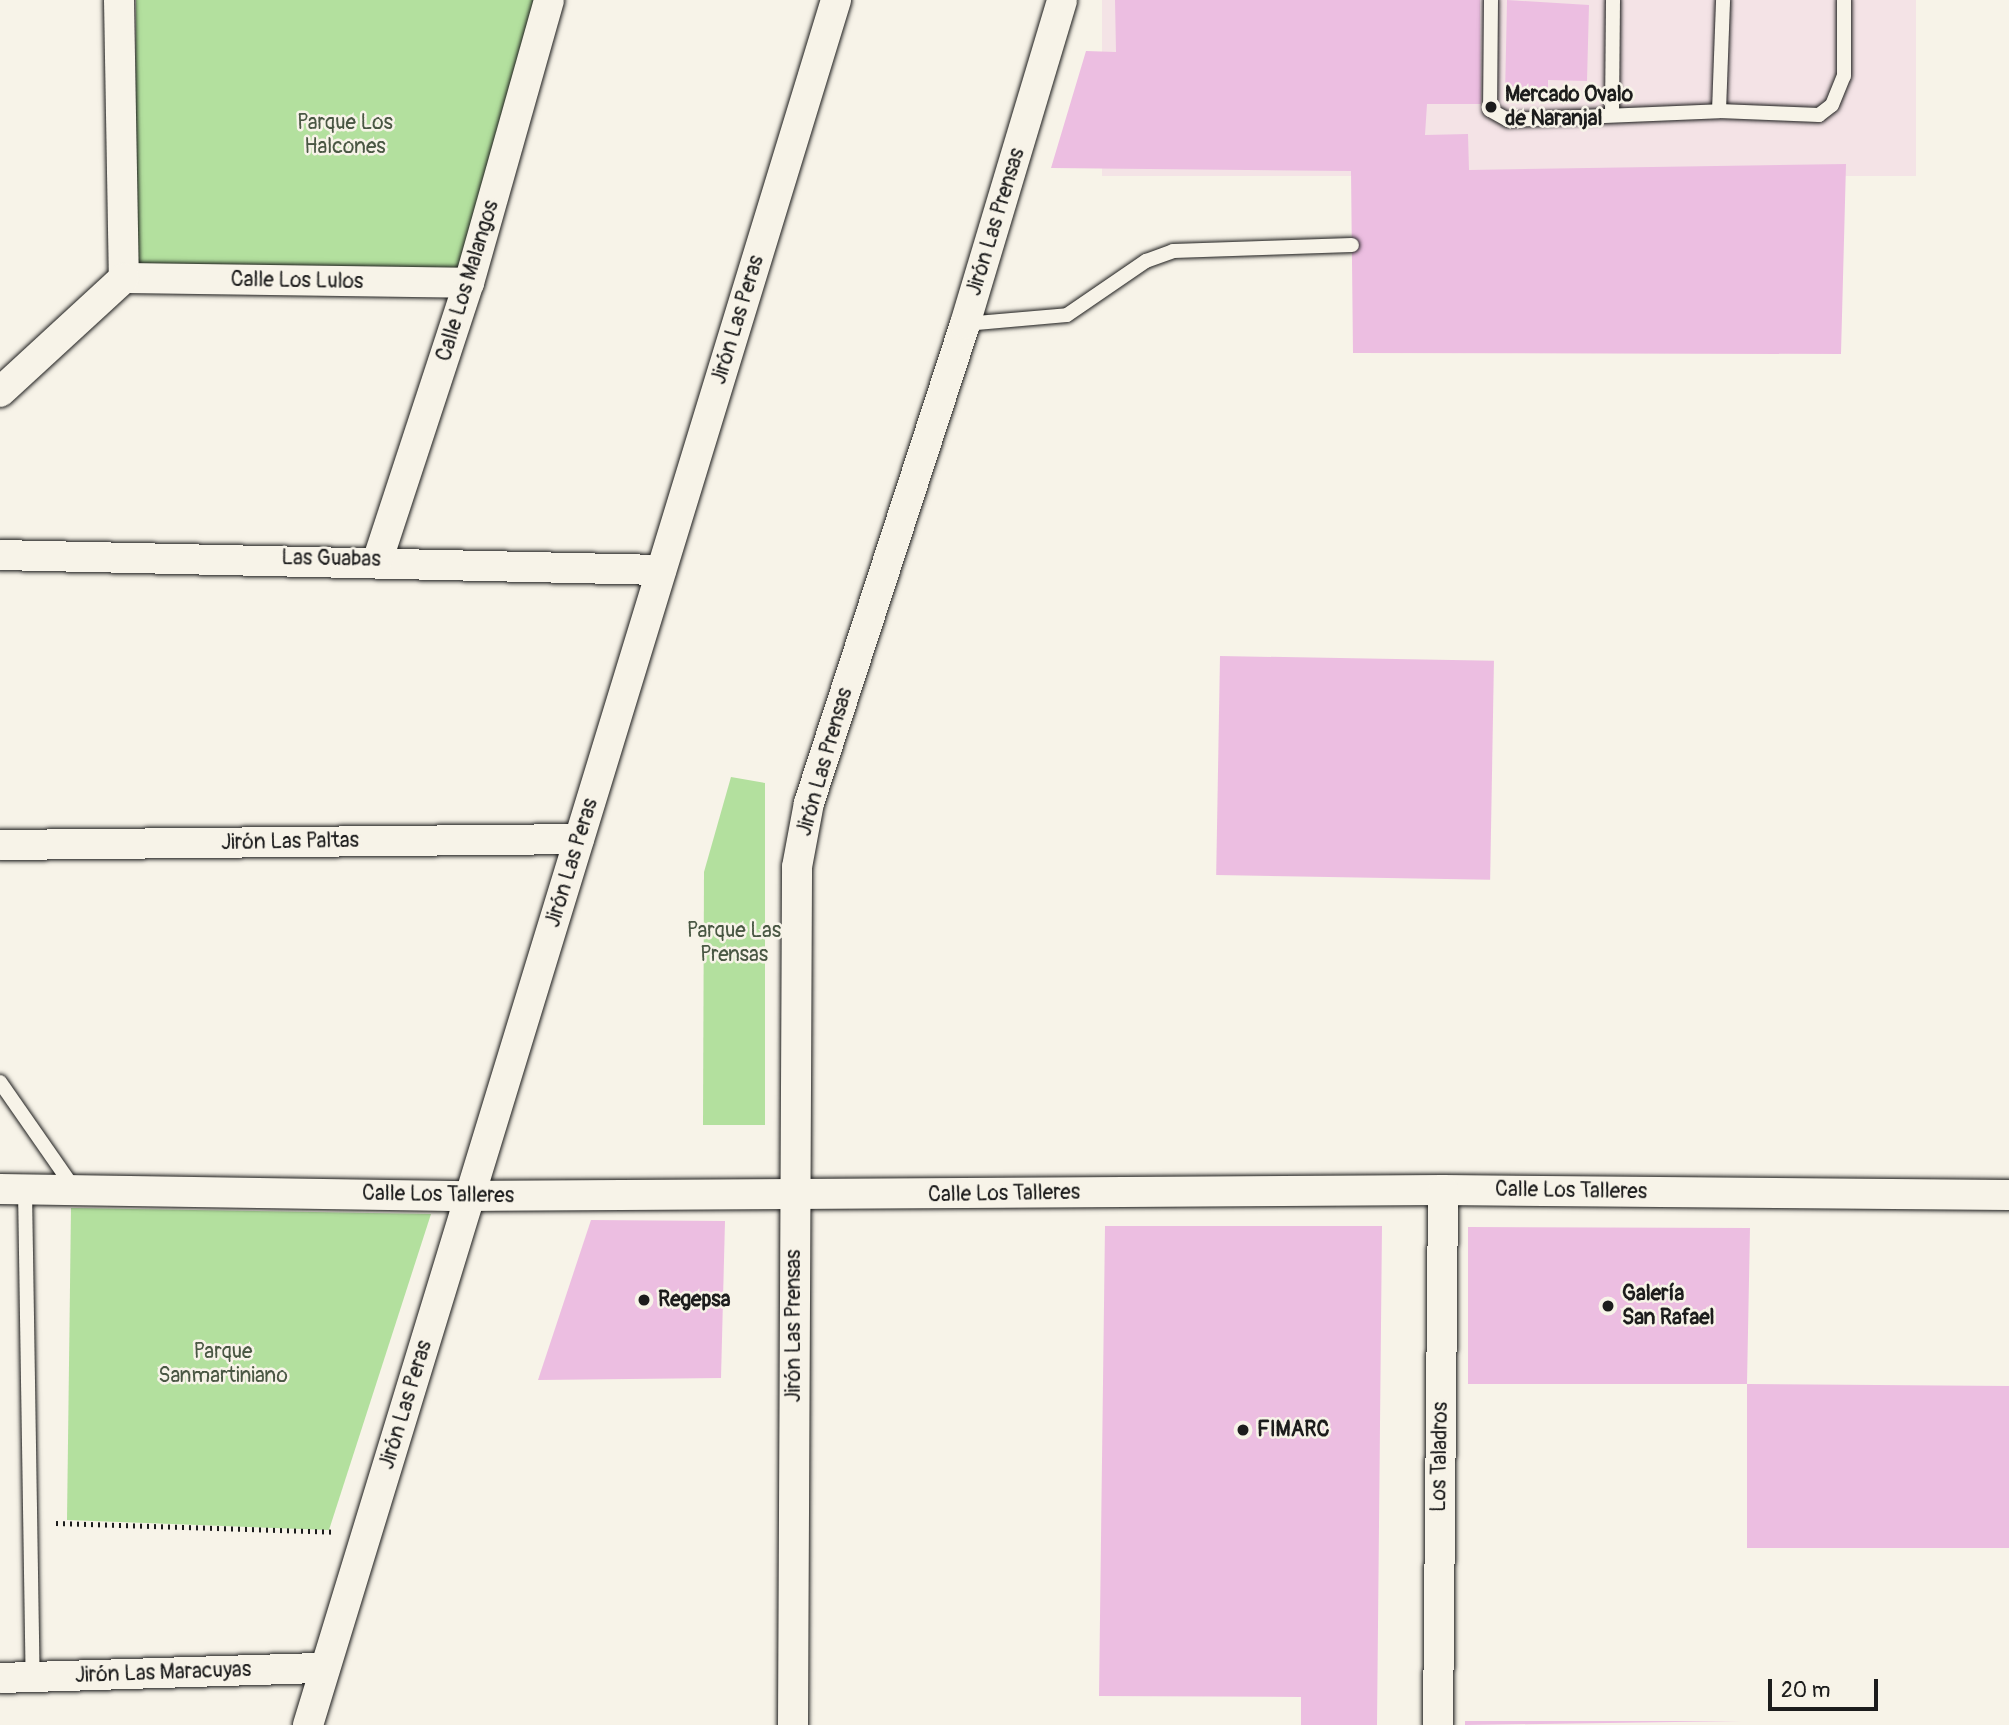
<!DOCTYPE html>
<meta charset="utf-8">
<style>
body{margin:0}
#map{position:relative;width:2009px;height:1725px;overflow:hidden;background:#f7f3e8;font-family:Pangolin,sans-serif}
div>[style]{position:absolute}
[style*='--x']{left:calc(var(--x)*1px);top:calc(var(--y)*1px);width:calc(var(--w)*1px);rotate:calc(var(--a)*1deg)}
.built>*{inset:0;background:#f4e3e6;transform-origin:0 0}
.green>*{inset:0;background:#b3e09e}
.building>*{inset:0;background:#ecbee1;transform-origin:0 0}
.path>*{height:4.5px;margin-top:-2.25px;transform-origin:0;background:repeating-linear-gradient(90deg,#1c1c1c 0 2px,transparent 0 7px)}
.roads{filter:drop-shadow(0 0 2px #1c1c1c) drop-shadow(0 0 2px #1c1c1c)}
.lane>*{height:14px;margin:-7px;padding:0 7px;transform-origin:7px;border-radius:7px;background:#f7f3e8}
.street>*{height:30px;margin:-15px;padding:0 15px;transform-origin:15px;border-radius:15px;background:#f7f3e8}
.dots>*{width:19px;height:19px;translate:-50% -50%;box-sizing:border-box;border:4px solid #f7f3e8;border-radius:50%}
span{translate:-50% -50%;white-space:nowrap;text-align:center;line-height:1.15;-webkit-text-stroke:5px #f7f3e8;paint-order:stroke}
.poi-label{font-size:21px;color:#1c1c1c;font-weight:700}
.left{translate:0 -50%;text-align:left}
.park-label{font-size:21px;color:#495743}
.street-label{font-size:21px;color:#1c1c1c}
.scale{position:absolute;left:1768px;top:1679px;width:110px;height:32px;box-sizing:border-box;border:4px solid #1c1c1c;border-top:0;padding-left:9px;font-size:21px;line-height:24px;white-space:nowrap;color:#1c1c1c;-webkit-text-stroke:5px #f7f3e8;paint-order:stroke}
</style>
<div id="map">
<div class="built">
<div style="left:1102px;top:0;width:814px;height:176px"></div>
</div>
<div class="green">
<div style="clip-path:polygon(136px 0,539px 0,463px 272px,134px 268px)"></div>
<div style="clip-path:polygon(731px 777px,765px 783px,765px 1125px,703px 1125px,704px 872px)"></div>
<div style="clip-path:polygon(71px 1208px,431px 1214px,329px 1530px,67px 1520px)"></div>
</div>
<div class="building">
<div style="clip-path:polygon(1115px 0,1480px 0,1481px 104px,1427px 104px,1425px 135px,1468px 134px,1469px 170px,1846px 164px,1841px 354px,1353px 353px,1351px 171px,1051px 168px,1086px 51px,1116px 52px)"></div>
<div style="clip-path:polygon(1507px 0,1589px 5px,1587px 81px,1548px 80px,1548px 97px,1505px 97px)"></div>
<div style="left:1220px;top:656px;width:274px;height:219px;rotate:1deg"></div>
<div style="clip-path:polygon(591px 1220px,725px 1221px,721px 1378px,538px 1380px)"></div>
<div style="clip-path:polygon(1105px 1226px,1382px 1226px,1377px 1725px,1301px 1725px,1301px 1697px,1099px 1696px)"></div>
<div style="clip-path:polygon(1468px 1227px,1750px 1228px,1747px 1384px,2009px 1386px,2009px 1548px,1747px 1548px,1747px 1384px,1468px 1384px)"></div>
<div style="clip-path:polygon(1465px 1721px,1742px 1721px,1465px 1725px)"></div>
</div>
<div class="path">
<div style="--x:56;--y:1523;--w:279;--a:1.8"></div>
</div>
<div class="roads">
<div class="lane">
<div style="--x:1491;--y:0;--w:110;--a:90.5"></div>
<div style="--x:1490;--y:110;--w:21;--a:29"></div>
<div style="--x:1508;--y:120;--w:211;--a:-2.4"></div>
<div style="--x:1719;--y:111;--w:100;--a:2.3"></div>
<div style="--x:1819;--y:115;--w:16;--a:-38"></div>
<div style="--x:1832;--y:105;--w:31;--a:-68"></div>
<div style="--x:1844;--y:76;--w:76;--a:-90"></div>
<div style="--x:1719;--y:111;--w:111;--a:-87.9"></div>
<div style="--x:1612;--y:115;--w:115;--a:-89.5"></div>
<div style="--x:965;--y:324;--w:102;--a:-5"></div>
<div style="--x:1067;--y:315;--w:96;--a:-34.4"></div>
<div style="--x:1146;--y:261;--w:29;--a:-20"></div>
<div style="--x:1173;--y:251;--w:179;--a:-1.9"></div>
<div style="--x:0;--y:1082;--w:131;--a:55.2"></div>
<div style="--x:25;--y:1190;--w:487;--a:89.1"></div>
</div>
<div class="street">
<div style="--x:119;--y:0;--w:278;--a:89"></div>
<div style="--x:124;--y:278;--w:345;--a:0.8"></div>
<div style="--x:0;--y:392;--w:168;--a:-42.6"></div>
<div style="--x:0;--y:555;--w:661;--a:1.3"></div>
<div style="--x:378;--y:559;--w:291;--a:-71.8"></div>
<div style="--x:469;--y:283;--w:294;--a:-74.2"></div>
<div style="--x:0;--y:845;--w:579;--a:-0.59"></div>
<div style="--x:0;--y:1189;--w:469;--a:0.9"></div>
<div style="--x:469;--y:1196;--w:974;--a:-0.35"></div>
<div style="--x:1443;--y:1190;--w:566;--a:0.51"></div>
<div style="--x:0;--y:1678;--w:325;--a:-1.8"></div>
<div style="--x:308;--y:1725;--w:1804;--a:-72.98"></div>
<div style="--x:793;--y:1725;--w:858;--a:-89.73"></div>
<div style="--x:797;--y:867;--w:65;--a:-79.4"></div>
<div style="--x:809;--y:803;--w:504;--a:-71.96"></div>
<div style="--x:965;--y:324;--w:338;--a:-73.3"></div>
<div style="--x:1438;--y:1725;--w:535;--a:-89.46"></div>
</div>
</div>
<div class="dots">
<div style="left:1491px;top:107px;background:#1c1c1c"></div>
<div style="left:644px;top:1300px;background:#1c1c1c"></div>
<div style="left:1608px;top:1306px;background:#1c1c1c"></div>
<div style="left:1243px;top:1430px;background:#1c1c1c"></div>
</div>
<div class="poi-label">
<span class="left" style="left:1505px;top:107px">Mercado Ovalo<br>de Naranjal</span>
<span class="left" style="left:1622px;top:1306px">Galería<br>San Rafael</span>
<span class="left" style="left:658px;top:1300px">Regepsa</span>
<span class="left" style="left:1257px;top:1430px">FIMARC</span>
</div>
<div class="park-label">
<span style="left:345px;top:135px">Parque Los<br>Halcones</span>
<span style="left:734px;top:943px">Parque Las<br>Prensas</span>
<span style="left:223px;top:1364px">Parque<br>Sanmartiniano</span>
</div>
<div class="street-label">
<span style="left:996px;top:222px;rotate:-73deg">Jirón Las Prensas</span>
<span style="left:297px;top:281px;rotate:1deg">Calle Los Lulos</span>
<span style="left:468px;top:281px;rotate:-73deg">Calle Los Malangos</span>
<span style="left:738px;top:320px;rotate:-73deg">Jirón Las Peras</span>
<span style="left:331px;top:559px;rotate:1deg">Las Guabas</span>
<span style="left:825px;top:762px;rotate:-74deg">Jirón Las Prensas</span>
<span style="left:290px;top:842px;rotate:-1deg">Jirón Las Paltas</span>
<span style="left:572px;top:863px;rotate:-73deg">Jirón Las Peras</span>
<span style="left:1571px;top:1191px;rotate:1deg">Calle Los Talleres</span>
<span style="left:1004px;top:1194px;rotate:-1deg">Calle Los Talleres</span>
<span style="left:438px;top:1195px;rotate:1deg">Calle Los Talleres</span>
<span style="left:794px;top:1326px;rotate:-90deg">Jirón Las Prensas</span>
<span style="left:406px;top:1405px;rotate:-73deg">Jirón Las Peras</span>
<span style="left:1440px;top:1457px;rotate:-89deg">Los Taladros</span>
<span style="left:163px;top:1673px;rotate:-2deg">Jirón Las Maracuyas</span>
</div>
<div class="scale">20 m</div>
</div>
